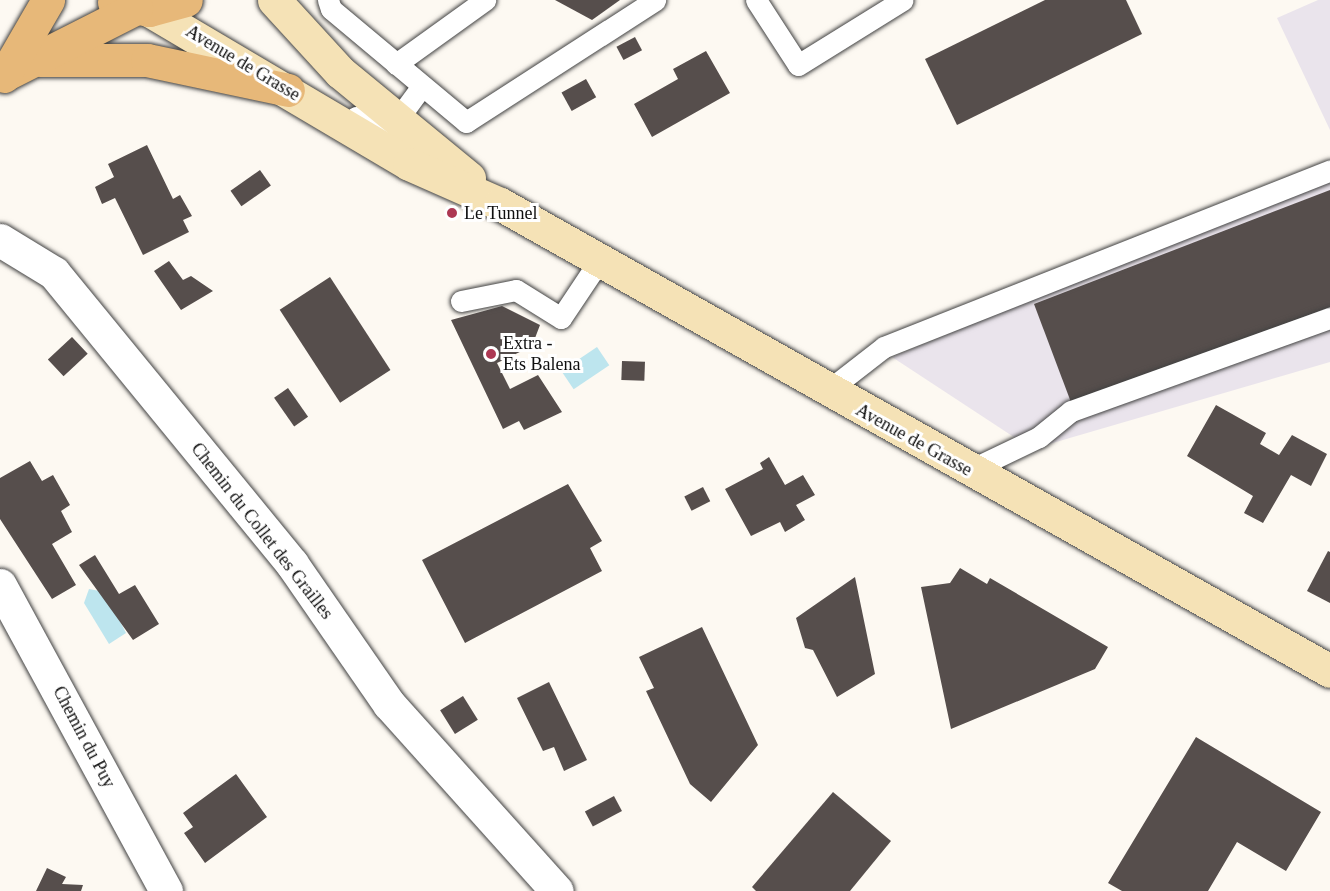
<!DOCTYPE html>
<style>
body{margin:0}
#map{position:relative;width:1330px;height:891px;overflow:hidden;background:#fdf9f2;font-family:"Times New Roman",serif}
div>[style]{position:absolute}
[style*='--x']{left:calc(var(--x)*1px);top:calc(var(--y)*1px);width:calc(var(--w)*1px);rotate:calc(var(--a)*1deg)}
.industrial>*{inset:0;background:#eae4ec}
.water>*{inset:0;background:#bde5ee;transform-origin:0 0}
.building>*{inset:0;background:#564e4c;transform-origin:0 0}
.roads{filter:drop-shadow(0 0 2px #424242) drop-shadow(0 0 2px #424242)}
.lane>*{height:21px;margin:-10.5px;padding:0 10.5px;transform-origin:10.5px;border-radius:10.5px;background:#fff}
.street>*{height:33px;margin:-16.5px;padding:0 16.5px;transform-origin:16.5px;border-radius:16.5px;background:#fff}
.secondary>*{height:33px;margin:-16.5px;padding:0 16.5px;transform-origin:16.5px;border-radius:16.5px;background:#f5e2b6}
.primary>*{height:33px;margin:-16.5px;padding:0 16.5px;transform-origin:16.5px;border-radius:16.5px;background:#e7b879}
.dots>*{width:16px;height:16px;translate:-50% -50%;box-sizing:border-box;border:3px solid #fff;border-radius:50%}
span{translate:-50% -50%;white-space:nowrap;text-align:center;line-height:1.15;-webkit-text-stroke:6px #fff;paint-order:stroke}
.street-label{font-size:18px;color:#0f0f0f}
.poi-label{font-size:18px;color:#0f0f0f}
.left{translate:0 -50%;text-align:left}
</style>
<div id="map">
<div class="industrial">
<div style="clip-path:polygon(1318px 0,1330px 0,1330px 130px,1277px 18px)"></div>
<div style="clip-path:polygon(1330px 176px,1330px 362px,1032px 449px,892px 357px)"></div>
</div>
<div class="water">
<div style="left:597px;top:347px;width:22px;height:43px;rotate:56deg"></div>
<div style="clip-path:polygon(89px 589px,105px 592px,126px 633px,109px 644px,84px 603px)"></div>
</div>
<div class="building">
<div style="clip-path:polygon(555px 0,620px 0,592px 20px)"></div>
<div style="clip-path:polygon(1045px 0,1126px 0,1142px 34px,957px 125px,925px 59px)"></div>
<div style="left:635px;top:37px;width:15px;height:21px;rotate:62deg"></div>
<div style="clip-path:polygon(706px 51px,730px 93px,652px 137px,634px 104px,678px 79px,673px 69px)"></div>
<div style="left:586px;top:79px;width:21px;height:28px;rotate:61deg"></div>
<div style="clip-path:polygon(147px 145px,173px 199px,180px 195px,192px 216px,183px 220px,189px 232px,143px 255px,115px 198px,102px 204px,95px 187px,114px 177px,108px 164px)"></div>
<div style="left:260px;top:170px;width:19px;height:36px;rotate:55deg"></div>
<div style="clip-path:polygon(1330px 190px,1330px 307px,1072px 405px,1034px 304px)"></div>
<div style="clip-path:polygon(169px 261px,183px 280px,191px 276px,213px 291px,181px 310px,154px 271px)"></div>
<div style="left:330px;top:277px;width:111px;height:60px;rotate:57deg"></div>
<div style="clip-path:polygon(502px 306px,540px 325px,532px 346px,497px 363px,510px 389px,538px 375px,562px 412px,524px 430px,519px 421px,503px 429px,451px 320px)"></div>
<div style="left:72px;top:337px;width:23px;height:33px;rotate:47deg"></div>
<div style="left:622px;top:361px;width:23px;height:19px;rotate:2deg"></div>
<div style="left:288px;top:388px;width:35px;height:17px;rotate:55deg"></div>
<div style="clip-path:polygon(1216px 405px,1266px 433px,1260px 444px,1279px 455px,1292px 435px,1327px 454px,1311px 486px,1291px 475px,1263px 523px,1244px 513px,1253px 496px,1187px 456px)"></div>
<div style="clip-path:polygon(769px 457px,785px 485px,803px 475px,815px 495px,796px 505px,805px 520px,785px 532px,780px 522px,751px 536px,725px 489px,763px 469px,760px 463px)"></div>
<div style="clip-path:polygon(30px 461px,42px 481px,53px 475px,70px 505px,61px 511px,72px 532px,52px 544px,76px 585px,52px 599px,0 519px,0 478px)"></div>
<div style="clip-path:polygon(568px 484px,602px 541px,590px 548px,602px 571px,465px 643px,422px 560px)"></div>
<div style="left:703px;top:487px;width:16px;height:21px;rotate:63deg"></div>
<div style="clip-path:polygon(1328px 551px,1330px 552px,1330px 603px,1307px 591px)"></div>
<div style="clip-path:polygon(95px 555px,119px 594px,135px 585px,159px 624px,133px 640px,79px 565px)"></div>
<div style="clip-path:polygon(960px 568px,987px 584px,990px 578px,1108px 647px,1095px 669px,951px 729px,921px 587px,950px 583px)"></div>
<div style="clip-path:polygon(855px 577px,875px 674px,837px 697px,813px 650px,805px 648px,796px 618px)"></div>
<div style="clip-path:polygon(702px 627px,758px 745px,711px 802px,690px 784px,646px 691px,654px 688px,639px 657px)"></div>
<div style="clip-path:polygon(549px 682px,587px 760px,564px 771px,554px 747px,543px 751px,517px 698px)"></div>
<div style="left:463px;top:696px;width:28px;height:27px;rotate:58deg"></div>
<div style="clip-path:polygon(1196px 737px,1321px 812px,1286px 871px,1237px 842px,1208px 891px,1122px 891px,1108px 883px)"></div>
<div style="clip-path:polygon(236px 774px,267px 817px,205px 863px,184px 833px,193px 827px,183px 813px)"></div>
<div style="clip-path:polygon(833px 792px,891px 841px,850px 891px,756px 891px,752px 887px)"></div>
<div style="left:614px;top:796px;width:17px;height:33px;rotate:62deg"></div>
<div style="clip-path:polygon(47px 868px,66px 877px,62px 884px,83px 885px,81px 891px,36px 891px)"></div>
</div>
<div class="roads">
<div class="lane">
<div style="--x:328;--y:0;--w:9;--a:72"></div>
<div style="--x:331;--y:9;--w:176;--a:39.9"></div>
<div style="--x:466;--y:122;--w:225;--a:-32.8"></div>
<div style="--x:756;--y:0;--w:77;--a:57.1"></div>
<div style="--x:798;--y:65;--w:123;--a:-31.8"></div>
<div style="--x:396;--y:64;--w:110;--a:-35.7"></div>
<div style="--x:356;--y:117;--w:26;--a:31"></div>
<div style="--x:378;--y:130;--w:21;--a:-28"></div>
<div style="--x:397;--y:120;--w:42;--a:-53.7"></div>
<div style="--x:461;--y:301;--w:56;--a:-11.3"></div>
<div style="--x:516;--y:290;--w:53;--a:31.9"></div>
<div style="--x:561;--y:318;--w:69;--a:-56.3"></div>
<div style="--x:826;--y:392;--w:73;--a:-37.8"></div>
<div style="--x:884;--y:347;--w:480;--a:-21.6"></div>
<div style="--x:968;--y:471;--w:79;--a:-25.6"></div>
<div style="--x:1039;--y:437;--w:41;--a:-39.1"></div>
<div style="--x:1071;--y:411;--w:275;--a:-19.8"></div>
</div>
<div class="street">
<div style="--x:0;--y:240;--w:63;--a:31.4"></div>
<div style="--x:54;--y:273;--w:376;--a:50.7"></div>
<div style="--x:292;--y:564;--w:170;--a:55.3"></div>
<div style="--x:389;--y:704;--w:251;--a:48.1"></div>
<div style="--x:0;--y:585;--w:348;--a:61.5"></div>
</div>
<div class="secondary">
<div style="--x:274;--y:0;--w:98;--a:47.5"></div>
<div style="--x:340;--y:72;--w:167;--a:39.4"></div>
<div style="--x:149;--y:10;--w:302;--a:30.6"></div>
<div style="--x:409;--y:164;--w:99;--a:23.7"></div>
<div style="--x:500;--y:204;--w:952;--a:29.36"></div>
</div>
<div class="primary">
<div style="--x:114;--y:2;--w:36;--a:13"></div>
<div style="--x:149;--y:10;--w:38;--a:-15"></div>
<div style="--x:40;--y:60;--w:107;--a:0"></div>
<div style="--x:147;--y:60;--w:144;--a:12"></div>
<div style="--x:6;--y:74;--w:146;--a:-26.9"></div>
<div style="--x:4;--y:76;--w:88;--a:-59.9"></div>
</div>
</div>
<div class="dots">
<div style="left:452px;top:213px;background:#ad3853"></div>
<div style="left:491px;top:354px;background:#ad3853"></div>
</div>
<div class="street-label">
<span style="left:243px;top:63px;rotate:31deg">Avenue de Grasse</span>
<span style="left:914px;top:440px;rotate:29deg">Avenue de Grasse</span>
<span style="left:262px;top:531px;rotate:52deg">Chemin du Collet des Grailles</span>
<span style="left:84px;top:737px;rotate:62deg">Chemin du Puy</span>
</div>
<div class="poi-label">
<span class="left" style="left:464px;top:213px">Le Tunnel</span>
<span class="left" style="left:503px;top:354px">Extra -<br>Ets Balena</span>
</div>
</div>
